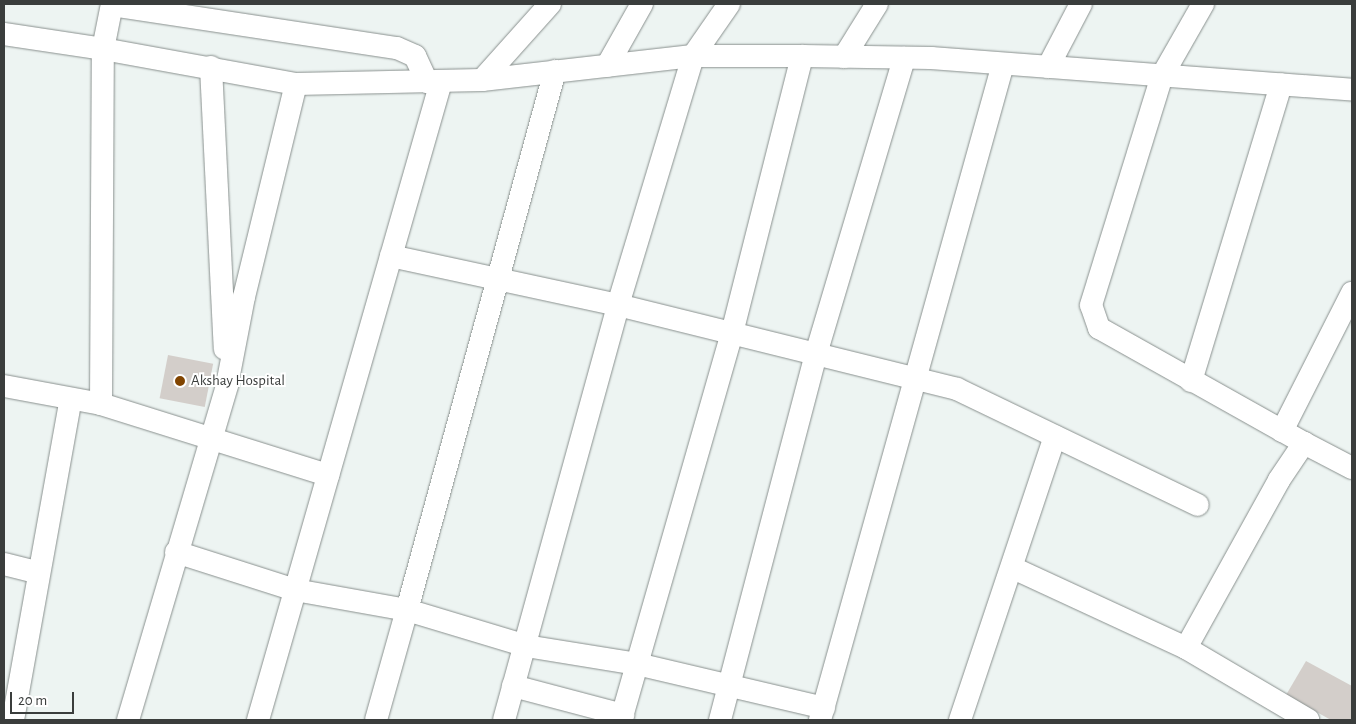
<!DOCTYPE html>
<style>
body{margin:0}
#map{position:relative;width:1356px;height:724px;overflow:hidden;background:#edf4f2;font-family:"Alegreya Sans",sans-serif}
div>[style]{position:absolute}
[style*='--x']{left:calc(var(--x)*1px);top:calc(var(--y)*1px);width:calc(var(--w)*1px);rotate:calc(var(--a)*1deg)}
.building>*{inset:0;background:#d3ceca;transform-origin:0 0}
.roads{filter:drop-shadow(0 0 1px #89908e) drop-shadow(0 0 1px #89908e)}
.street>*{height:22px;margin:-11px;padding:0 11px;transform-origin:11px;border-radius:11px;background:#fff}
.dots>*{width:14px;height:14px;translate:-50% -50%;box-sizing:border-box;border:2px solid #fff;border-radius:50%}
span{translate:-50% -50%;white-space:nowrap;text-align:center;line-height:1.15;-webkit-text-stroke:4px #fff;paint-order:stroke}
.poi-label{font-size:15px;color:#3a3d3c}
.left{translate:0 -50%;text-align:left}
.frame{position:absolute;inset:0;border:5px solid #3a3d3c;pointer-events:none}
.scale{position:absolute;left:10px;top:692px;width:64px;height:22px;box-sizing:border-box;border:2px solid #3a3d3c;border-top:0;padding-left:6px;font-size:15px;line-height:18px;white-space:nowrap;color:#3a3d3c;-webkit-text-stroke:4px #fff;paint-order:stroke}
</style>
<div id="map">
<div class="building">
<div style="left:168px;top:355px;width:46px;height:44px;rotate:11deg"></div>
<div style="clip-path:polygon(1306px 661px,1352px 686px,1352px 720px,1331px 720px,1286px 695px)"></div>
</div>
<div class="roads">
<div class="street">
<div style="--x:112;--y:5;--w:288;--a:8.6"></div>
<div style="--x:397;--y:48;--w:20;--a:24"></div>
<div style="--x:415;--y:56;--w:29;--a:65"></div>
<div style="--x:4;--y:34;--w:100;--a:8.6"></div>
<div style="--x:103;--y:49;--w:196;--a:10.3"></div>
<div style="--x:844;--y:57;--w:62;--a:-58.1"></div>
<div style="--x:607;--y:66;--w:71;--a:-60.6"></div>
<div style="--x:211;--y:67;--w:282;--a:87.2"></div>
<div style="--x:1048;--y:67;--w:71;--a:-62.4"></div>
<div style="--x:482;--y:80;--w:102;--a:-48.2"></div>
<div style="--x:391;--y:256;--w:232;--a:12.2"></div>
<div style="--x:618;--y:305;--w:349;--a:13.9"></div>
<div style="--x:957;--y:389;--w:267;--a:25.7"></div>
<div style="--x:1191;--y:381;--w:310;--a:-73.1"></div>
<div style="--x:4;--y:386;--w:99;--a:10.5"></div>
<div style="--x:101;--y:404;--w:238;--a:17.4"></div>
<div style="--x:101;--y:404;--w:355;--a:-89.7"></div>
<div style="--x:103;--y:49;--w:46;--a:-78.7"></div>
<div style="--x:1282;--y:431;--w:155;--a:-63.1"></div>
<div style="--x:1304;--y:443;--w:54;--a:27.5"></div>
<div style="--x:176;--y:552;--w:125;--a:17.7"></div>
<div style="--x:295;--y:590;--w:114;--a:10.1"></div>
<div style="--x:407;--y:610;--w:559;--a:-74.65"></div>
<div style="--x:4;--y:564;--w:36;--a:14"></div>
<div style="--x:1013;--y:568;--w:191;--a:24.8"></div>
<div style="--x:1186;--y:648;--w:142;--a:30.5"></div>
<div style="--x:1186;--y:648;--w:192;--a:-61"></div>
<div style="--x:1279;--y:480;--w:45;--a:-56"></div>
<div style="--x:1304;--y:443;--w:235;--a:-150.7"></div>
<div style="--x:1099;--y:328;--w:24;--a:-109"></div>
<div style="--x:1091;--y:305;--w:240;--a:-72.8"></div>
<div style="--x:1162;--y:76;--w:83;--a:-60.3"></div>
<div style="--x:513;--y:686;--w:114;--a:14.8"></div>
<div style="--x:13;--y:720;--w:326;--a:-79.8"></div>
<div style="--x:128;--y:720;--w:349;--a:-73.5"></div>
<div style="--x:227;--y:385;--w:90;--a:-79.1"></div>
<div style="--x:244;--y:297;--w:219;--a:-76.3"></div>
<div style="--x:296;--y:84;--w:186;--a:-1.2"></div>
<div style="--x:482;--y:80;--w:212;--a:-6.5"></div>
<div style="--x:693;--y:56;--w:109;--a:0"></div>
<div style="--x:802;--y:56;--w:129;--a:0.9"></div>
<div style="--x:931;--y:58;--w:422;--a:4.3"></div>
<div style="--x:258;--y:720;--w:664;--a:-74"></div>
<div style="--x:376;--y:720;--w:114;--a:-74.3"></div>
<div style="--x:407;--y:610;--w:124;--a:16.8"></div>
<div style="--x:526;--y:646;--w:112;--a:9.2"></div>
<div style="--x:637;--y:664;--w:192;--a:13.2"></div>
<div style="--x:504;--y:720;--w:430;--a:-74.6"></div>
<div style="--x:618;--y:305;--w:260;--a:-73.2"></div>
<div style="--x:693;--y:56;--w:63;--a:-55.3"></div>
<div style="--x:621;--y:720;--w:403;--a:-74"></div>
<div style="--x:732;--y:333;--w:286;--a:-75.8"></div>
<div style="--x:720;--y:720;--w:378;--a:-75.3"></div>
<div style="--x:816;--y:354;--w:309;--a:-73.4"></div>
<div style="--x:820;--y:720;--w:681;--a:-74.41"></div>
<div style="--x:960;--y:720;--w:299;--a:-71.5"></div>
</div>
</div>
<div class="dots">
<div style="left:180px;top:381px;background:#814400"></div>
</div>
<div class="poi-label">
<span class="left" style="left:191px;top:381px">Akshay Hospital</span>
</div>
<div class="frame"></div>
<div class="scale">20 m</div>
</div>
